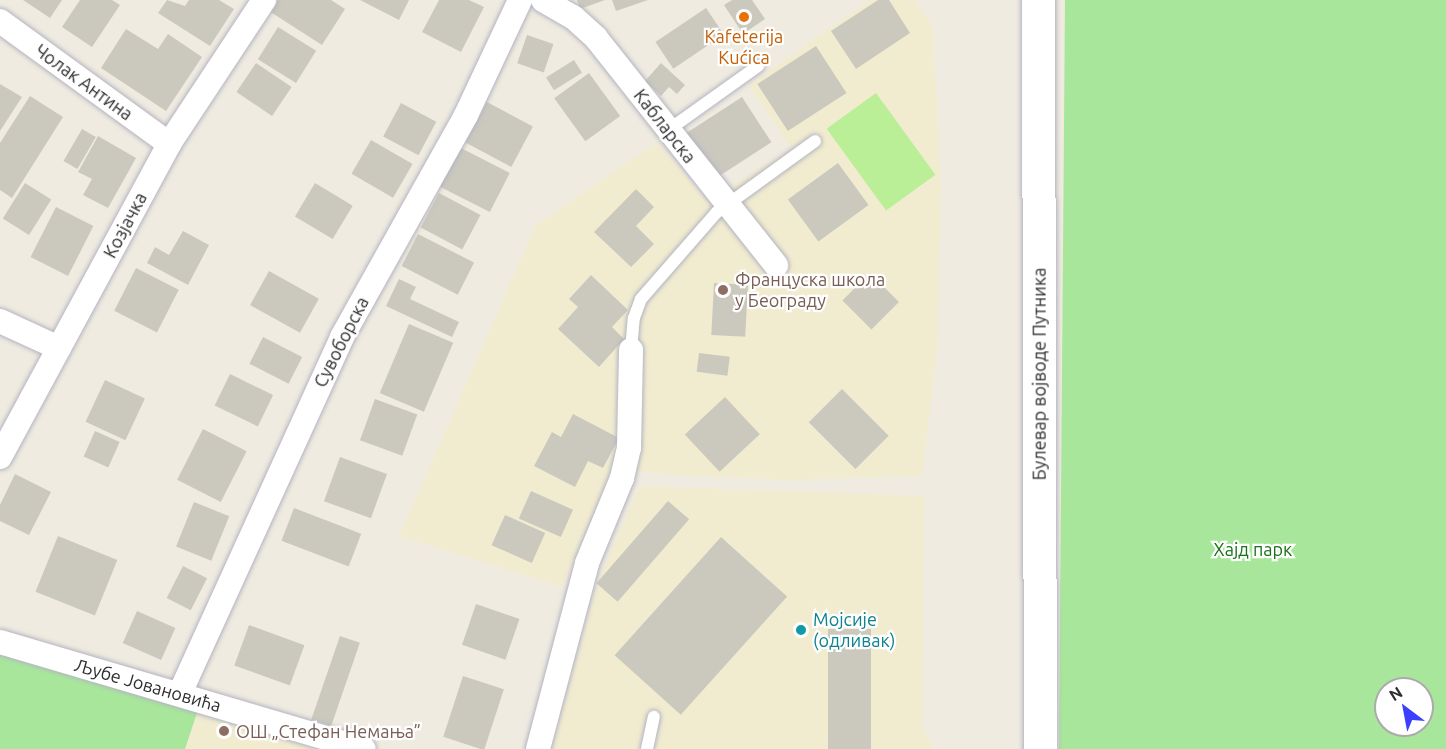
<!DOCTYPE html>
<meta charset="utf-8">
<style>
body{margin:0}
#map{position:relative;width:1446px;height:749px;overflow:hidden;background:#efebe0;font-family:Ubuntu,sans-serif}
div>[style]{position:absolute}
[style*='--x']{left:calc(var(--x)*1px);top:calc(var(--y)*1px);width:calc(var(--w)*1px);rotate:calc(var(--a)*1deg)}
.education>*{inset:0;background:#f1ecd0}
.green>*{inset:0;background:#a8e79b}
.pitch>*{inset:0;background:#baee97;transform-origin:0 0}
.building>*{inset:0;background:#cbc9be;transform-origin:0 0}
.roads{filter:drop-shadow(0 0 2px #b4b4c1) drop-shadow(0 0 2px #b4b4c1)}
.lane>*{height:12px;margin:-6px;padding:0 6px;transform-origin:6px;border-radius:6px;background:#fff}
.street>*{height:24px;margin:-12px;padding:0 12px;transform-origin:12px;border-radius:12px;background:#fff}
.secondary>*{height:33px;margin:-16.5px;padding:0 16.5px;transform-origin:16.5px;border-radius:16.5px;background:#fff}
.dots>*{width:16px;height:16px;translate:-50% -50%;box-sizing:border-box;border:3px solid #fff;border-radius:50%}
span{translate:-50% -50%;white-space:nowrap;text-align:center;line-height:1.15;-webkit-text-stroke:4.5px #fff;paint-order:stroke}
.food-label{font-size:18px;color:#c56008}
.street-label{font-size:18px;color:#2e2e2e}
.education-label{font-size:18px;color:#785e54}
.left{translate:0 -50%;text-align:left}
.park-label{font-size:18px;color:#1b7019}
.culture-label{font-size:18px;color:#0d838f}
.north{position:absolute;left:1374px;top:677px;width:60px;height:60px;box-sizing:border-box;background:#fff;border:2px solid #ababab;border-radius:50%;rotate:328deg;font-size:16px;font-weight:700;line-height:24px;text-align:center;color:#2e2e2e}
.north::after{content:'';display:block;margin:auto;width:21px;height:27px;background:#3d3fff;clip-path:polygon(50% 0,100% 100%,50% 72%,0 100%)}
</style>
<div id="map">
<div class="education">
<div style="clip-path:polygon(870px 0,915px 0,933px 27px,941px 188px,937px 354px,922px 476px,784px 480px,672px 475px,613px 468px,562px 587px,399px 536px,536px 225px,657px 142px,707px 201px,791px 149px,749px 85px)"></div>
<div style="clip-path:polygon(640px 486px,924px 496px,923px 729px,934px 749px,551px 749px,597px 584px)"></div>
<div style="clip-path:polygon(197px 713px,319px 749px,185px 749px)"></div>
</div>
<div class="green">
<div style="clip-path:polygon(evenodd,1065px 0,1446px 0,1446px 749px,1059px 749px,1065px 0,1386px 689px,1422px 689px,1422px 725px,1386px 725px,1386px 689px)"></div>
<div style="clip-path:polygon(0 647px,197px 713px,185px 749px,0 749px)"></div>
</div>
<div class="pitch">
<div style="left:876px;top:93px;width:101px;height:61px;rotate:54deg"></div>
</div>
<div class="building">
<div style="clip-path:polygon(23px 0,62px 0,50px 18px)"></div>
<div style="clip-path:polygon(80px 0,112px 0,120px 5px,92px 47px,62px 27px)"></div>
<div style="clip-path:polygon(167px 0,185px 6px,189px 0,219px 0,234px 9px,210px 46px,158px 13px)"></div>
<div style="clip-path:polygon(276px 0,331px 0,345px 9px,322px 45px,269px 11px)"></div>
<div style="clip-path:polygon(360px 0,409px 0,399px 20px)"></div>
<div style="clip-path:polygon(439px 0,469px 0,484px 7px,461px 52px,422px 32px)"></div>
<div style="clip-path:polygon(577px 0,605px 0,580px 9px)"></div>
<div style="clip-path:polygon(612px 0,648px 0,616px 11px)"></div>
<div style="clip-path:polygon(732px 0,752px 0,765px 19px,743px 34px,724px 5px)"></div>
<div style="clip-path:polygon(878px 0,889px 0,910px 33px,856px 69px,831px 31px)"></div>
<div style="left:706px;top:8px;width:32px;height:61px;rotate:56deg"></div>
<div style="left:278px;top:27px;width:45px;height:38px;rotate:32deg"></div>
<div style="clip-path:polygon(126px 29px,158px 49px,168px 34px,202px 57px,166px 111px,101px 68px)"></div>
<div style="left:527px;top:35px;width:28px;height:30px;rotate:19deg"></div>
<div style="left:816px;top:46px;width:56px;height:70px;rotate:57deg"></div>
<div style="left:574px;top:60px;width:15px;height:33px;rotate:58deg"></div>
<div style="left:256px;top:63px;width:43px;height:35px;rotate:34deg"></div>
<div style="clip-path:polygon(661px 63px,685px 85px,677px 94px,669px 87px,661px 96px,645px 81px)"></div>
<div style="left:589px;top:73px;width:53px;height:43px;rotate:54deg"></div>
<div style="clip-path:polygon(0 84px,22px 97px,0 131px)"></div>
<div style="clip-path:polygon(30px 96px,63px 117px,12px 198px,0 190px,0 143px)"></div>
<div style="left:742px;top:97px;width:54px;height:69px;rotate:57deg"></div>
<div style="left:487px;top:102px;width:52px;height:46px;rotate:28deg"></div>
<div style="left:401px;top:103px;width:40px;height:38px;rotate:28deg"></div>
<div style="left:82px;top:129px;width:16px;height:37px;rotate:30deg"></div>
<div style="clip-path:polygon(98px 136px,136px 158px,108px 208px,83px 195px,92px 179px,78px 172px)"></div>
<div style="left:371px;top:140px;width:48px;height:39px;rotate:30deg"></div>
<div style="left:459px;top:147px;width:57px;height:44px;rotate:27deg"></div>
<div style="left:838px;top:163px;width:52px;height:62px;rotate:54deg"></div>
<div style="left:25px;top:183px;width:31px;height:42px;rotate:32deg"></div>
<div style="left:315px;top:183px;width:44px;height:39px;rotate:31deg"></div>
<div style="clip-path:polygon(636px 189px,654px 207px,636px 226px,654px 244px,631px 267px,594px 232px)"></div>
<div style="left:439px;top:193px;width:47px;height:39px;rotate:28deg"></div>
<div style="left:56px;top:207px;width:42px;height:56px;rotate:27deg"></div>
<div style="clip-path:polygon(183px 231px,209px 245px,188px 285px,147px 263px,155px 247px,169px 255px)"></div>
<div style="left:418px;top:234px;width:63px;height:36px;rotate:27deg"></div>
<div style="left:136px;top:268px;width:48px;height:48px;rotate:27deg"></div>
<div style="left:269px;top:271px;width:57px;height:39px;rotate:29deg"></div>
<div style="left:870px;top:273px;width:41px;height:39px;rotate:45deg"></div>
<div style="clip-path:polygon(591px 275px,628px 310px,612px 327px,624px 339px,599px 367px,558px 329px,578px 307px,569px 299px)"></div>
<div style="clip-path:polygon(399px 279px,416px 287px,410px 299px,459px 322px,452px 337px,386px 306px)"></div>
<div style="left:714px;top:283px;width:34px;height:52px;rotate:3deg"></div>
<div style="left:409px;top:324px;width:48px;height:75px;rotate:23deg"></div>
<div style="left:263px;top:337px;width:44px;height:30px;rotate:27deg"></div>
<div style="left:699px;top:353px;width:31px;height:19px;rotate:7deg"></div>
<div style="left:230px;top:374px;width:48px;height:35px;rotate:26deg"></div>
<div style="left:105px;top:380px;width:44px;height:46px;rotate:25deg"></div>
<div style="left:842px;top:389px;width:66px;height:47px;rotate:45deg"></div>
<div style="left:725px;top:397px;width:51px;height:55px;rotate:47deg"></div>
<div style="left:375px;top:399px;width:45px;height:44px;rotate:20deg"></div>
<div style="clip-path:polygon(573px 414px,619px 438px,603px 468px,588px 461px,575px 487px,534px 466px,552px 432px,561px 437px)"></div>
<div style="left:203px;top:429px;width:49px;height:57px;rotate:27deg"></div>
<div style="left:95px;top:431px;width:27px;height:28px;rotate:24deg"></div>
<div style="left:340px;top:457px;width:50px;height:47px;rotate:20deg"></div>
<div style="clip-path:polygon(15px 474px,51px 492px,29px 535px,0 521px,0 505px)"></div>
<div style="left:531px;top:491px;width:46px;height:30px;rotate:24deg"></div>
<div style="left:668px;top:501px;width:28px;height:109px;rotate:41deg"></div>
<div style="left:194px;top:502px;width:38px;height:48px;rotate:22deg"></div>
<div style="left:294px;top:508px;width:72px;height:35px;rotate:21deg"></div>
<div style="left:505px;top:515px;width:44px;height:33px;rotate:24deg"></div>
<div style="left:58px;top:536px;width:64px;height:60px;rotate:22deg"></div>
<div style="left:721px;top:537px;width:89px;height:159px;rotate:42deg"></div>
<div style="left:183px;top:566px;width:27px;height:36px;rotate:27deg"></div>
<div style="left:476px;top:604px;width:46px;height:43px;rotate:19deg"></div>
<div style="left:137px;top:611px;width:42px;height:35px;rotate:24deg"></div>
<div style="left:249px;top:625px;width:59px;height:43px;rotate:20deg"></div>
<div style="left:871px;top:629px;width:120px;height:43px;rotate:90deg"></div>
<div style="left:340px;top:636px;width:21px;height:88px;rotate:19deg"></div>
<div style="left:463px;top:676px;width:43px;height:64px;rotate:18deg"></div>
</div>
<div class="roads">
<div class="lane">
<div style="--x:667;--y:131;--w:112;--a:-35.5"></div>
<div style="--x:631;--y:350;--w:32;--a:-85"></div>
<div style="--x:634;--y:318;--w:20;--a:-70"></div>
<div style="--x:641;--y:299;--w:116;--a:-48.9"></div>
<div style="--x:717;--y:212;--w:121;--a:-35.9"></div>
<div style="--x:647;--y:749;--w:33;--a:-78"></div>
</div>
<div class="street">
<div style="--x:543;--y:0;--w:34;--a:30"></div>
<div style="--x:573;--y:17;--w:31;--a:42"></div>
<div style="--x:596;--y:38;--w:290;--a:51.6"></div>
<div style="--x:0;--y:21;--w:209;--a:36"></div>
<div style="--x:0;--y:321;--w:65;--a:24.6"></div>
<div style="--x:0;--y:457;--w:356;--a:-61.6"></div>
<div style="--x:169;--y:144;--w:173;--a:-56.6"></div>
<div style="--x:0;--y:642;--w:379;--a:16.4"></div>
<div style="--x:180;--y:693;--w:391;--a:-65.5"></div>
<div style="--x:342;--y:337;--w:254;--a:-60.8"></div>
<div style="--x:466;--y:115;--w:127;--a:-64.8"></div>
<div style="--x:538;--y:749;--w:192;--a:-75.2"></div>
<div style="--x:587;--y:563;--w:92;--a:-67.6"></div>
<div style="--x:622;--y:478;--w:31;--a:-77"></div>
<div style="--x:629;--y:448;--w:98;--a:-88.8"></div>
</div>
<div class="secondary">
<div style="--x:1038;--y:0;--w:749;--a:89.85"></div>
</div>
</div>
<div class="dots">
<div style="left:744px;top:17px;background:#e8710a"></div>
<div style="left:723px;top:290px;background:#8d6e63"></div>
<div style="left:801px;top:630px;background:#0f9aa8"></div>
<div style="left:224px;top:731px;background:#8d6e63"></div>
</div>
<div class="food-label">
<span style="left:744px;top:47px">Kafeterija<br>Kućica</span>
</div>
<div class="street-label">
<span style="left:84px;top:82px;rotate:36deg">Чолак Антина</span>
<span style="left:665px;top:126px;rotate:52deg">Кабларска</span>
<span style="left:125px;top:225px;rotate:-62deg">Козјачка</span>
<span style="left:341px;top:342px;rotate:-63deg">Сувоборска</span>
<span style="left:1039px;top:374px;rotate:-90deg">Булевар војводе Путника</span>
<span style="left:148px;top:685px;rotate:16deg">Љубе Јовановића</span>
</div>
<div class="education-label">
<span class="left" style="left:735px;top:290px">Француска школа<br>у Београду</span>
<span class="left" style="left:236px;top:731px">ОШ „Стефан Немања”</span>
</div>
<div class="park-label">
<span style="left:1253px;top:549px">Хајд парк</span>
</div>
<div class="culture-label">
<span class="left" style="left:813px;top:630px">Мојсије<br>(одливак)</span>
</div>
<div class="north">N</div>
</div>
